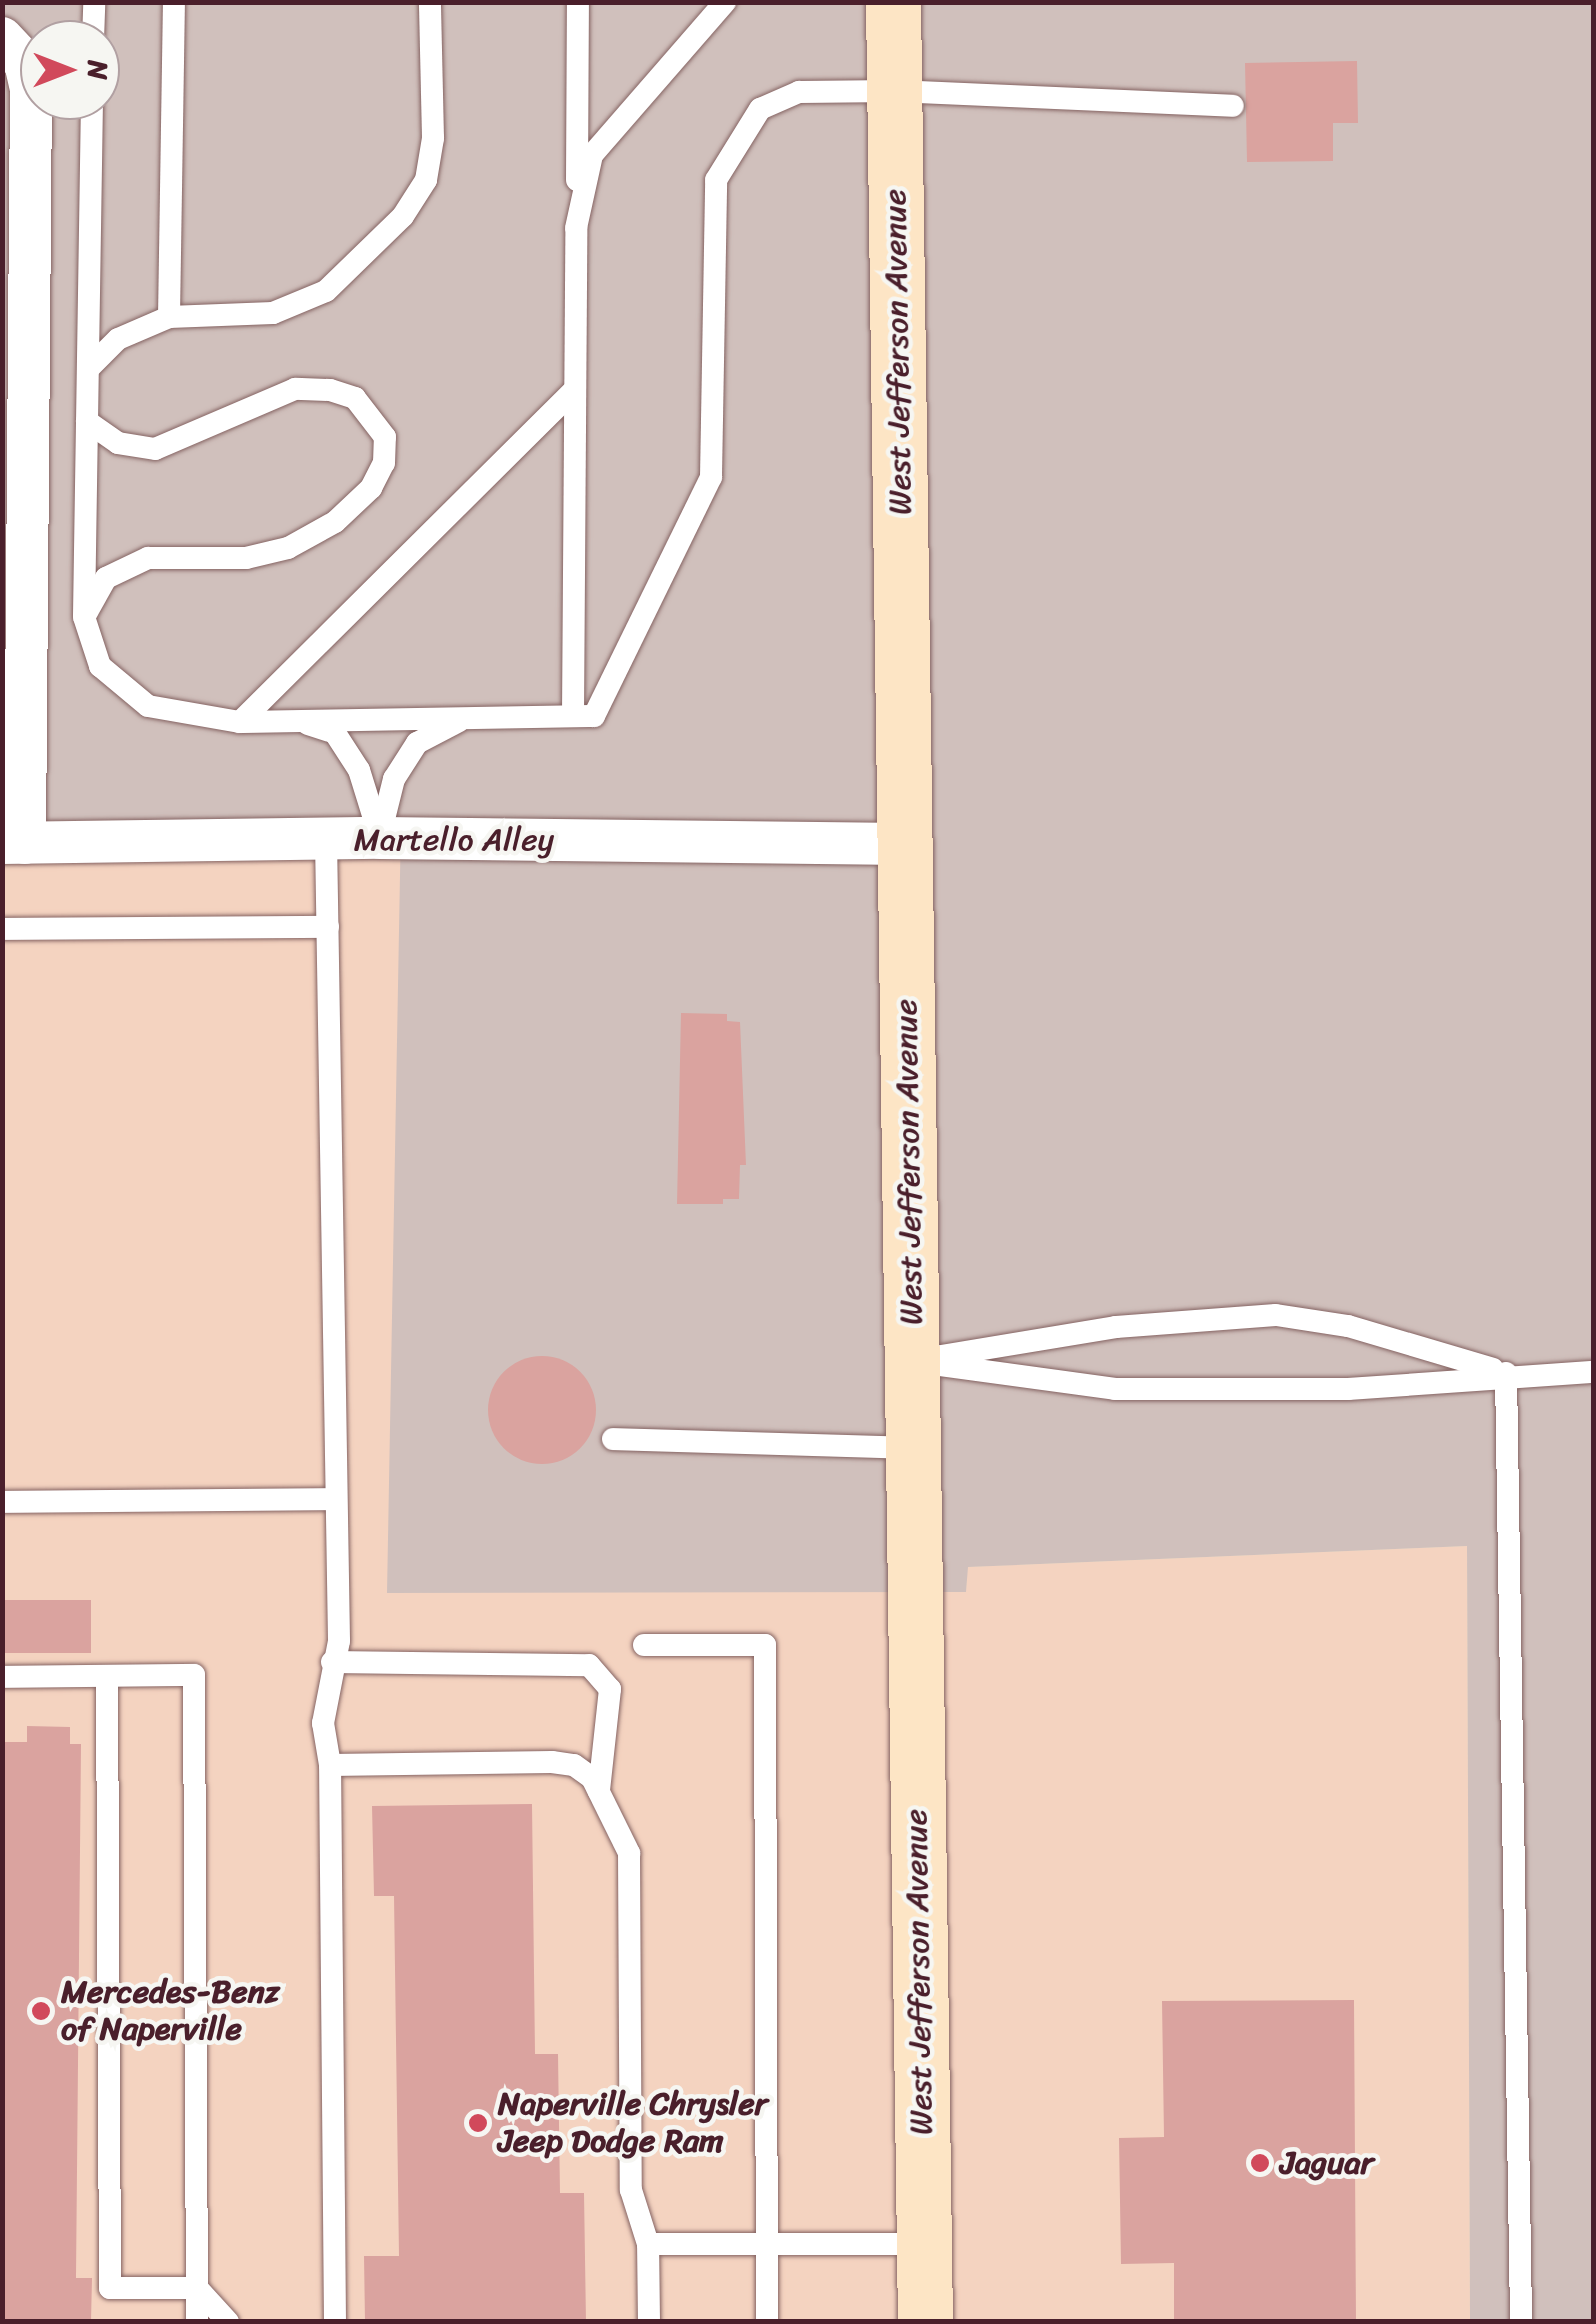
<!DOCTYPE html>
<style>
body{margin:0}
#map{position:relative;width:1596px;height:2324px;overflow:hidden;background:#f2e2c8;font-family:Sriracha,sans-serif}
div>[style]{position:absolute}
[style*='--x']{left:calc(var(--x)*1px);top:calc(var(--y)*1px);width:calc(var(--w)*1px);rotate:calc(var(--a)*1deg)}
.built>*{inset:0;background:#f4d3c0}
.industrial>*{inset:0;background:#d0c0bc}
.building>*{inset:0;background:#daa39f;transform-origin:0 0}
.round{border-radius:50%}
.roads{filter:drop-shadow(0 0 2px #856362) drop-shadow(0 0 2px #856362)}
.lane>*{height:22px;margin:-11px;padding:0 11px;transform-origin:11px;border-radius:11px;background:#fff}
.street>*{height:42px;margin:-21px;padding:0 21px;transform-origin:21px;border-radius:21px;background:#fff}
.secondary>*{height:55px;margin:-27.5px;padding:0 27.5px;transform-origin:27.5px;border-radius:27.5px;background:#fde5c5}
.dots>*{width:28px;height:28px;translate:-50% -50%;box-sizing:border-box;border:5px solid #f6f6f2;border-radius:50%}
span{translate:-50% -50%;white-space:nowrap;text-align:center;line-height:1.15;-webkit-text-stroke:9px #f6f6f2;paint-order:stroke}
.street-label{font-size:32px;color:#4a1f2b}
.poi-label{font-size:32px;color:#4a1f2b;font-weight:700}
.left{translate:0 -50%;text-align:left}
.frame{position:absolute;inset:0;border:5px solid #4a1f2b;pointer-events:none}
.north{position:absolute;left:20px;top:20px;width:100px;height:100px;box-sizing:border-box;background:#f6f6f2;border:2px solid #b1a0a2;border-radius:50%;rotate:90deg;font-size:28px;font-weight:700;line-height:40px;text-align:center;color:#4a1f2b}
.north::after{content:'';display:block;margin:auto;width:35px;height:45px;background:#d1495b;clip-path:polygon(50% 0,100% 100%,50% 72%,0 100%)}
</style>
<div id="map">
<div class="built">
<div style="clip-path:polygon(401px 820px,966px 1592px,967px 1567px,1467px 1546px,1470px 2321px,3px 2321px,2px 821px)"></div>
</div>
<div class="industrial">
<div style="clip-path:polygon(evenodd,2px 3px,1593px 3px,1593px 2321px,1470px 2321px,1467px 1546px,968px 1567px,966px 1592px,387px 1593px,401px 820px,3px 821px,2px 3px,40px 40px,100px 40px,100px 100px,40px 100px,40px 40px)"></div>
</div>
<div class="building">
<div style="clip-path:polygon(1357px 61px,1358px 123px,1333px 123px,1333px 161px,1247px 162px,1245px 63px)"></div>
<div style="clip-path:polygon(681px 1013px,727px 1014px,727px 1021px,740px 1022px,746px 1165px,740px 1165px,739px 1199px,723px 1199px,723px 1204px,677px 1204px)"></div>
<div class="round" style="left:488px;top:1356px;width:108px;height:108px"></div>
<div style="left:2px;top:1600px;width:89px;height:53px"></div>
<div style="clip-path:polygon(27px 1726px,70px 1727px,70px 1744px,81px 1744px,76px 2278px,92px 2278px,91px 2322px,2px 2322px,2px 1742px,27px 1742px)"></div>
<div style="clip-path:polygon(532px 1804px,535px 2054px,558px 2054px,560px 2193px,584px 2193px,586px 2322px,365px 2322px,364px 2256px,399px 2256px,394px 1896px,374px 1896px,372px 1806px)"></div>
<div style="clip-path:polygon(1354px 2000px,1356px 2322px,1174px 2322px,1174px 2263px,1121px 2264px,1119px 2138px,1164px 2137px,1162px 2001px)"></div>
</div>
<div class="roads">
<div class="lane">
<div style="--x:93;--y:40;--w:38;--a:-88"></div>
<div style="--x:92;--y:100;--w:517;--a:90.89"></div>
<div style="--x:84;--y:617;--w:52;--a:71.9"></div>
<div style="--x:100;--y:666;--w:62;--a:39.8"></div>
<div style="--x:148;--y:706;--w:93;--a:9.9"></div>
<div style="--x:240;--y:722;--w:354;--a:-1"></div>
<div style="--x:594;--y:716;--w:266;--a:-63.9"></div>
<div style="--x:711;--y:477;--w:297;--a:-89"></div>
<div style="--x:716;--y:180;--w:84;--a:-58.2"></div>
<div style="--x:760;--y:109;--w:43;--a:-23.6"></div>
<div style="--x:799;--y:92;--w:96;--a:-0.6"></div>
<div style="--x:895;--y:91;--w:338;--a:2.5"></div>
<div style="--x:577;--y:180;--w:178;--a:-89.7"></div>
<div style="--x:169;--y:317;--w:315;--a:-89.1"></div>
<div style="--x:88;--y:369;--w:42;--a:-45"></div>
<div style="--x:118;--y:339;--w:56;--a:-23.3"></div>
<div style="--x:169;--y:317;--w:104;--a:-2.2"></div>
<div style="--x:273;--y:313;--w:57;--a:-22.5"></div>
<div style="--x:326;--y:291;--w:107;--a:-44.2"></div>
<div style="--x:403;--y:216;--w:43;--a:-57.4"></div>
<div style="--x:426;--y:180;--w:43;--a:-80.5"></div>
<div style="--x:433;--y:138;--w:136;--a:-91.3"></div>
<div style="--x:86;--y:614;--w:41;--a:-60.9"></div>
<div style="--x:106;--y:578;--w:47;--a:-25.5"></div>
<div style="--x:148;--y:558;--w:98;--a:0"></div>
<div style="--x:246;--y:558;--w:43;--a:-13.4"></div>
<div style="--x:288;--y:548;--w:54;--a:-29"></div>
<div style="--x:335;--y:522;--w:50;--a:-43.4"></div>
<div style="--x:371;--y:488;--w:28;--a:-63"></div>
<div style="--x:384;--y:463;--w:26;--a:-88"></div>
<div style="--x:385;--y:437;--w:49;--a:-127.6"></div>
<div style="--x:355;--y:398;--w:26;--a:-162"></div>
<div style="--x:330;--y:390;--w:35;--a:-178"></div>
<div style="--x:295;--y:389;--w:152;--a:156.8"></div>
<div style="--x:155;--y:449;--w:37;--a:-171"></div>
<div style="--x:118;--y:443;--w:38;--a:-145"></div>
<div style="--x:573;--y:716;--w:488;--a:-89.6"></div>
<div style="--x:576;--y:228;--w:75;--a:-77.6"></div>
<div style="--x:592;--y:155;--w:203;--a:-49"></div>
<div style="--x:240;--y:722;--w:471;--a:-44.8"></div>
<div style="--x:308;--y:724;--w:28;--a:18"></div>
<div style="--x:335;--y:733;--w:44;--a:57"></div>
<div style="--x:359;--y:770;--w:71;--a:72.8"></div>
<div style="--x:380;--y:835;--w:58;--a:-76"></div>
<div style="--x:394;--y:779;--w:43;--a:-57.4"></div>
<div style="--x:417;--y:743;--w:47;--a:-27.6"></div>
<div style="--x:326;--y:839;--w:802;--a:89.07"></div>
<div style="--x:339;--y:1641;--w:84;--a:101"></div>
<div style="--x:323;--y:1723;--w:43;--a:80.5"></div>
<div style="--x:2;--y:929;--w:326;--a:-0.4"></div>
<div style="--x:935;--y:1357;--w:183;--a:-9.4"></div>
<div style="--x:1116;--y:1327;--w:160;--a:-4.3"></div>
<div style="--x:1276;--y:1315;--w:73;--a:8.7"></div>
<div style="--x:1348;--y:1326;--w:151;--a:16.5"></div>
<div style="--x:911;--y:1361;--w:206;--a:7.8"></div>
<div style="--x:1115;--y:1389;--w:233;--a:0"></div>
<div style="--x:1348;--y:1389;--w:247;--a:-4"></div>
<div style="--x:1506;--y:1373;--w:949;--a:89.09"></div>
<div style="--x:613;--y:1439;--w:299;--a:1.7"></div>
<div style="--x:2;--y:1502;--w:334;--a:-0.5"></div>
<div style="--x:644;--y:1645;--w:121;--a:0"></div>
<div style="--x:765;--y:1645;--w:677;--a:89.83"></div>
<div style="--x:332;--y:1662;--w:257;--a:0.7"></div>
<div style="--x:589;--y:1665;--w:32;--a:49"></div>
<div style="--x:610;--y:1689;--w:103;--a:96.2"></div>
<div style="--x:107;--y:1676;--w:612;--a:89.72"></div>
<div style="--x:110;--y:2288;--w:87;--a:0"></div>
<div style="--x:197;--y:2288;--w:46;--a:47.6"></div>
<div style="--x:2;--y:1677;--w:192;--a:-0.6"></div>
<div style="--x:194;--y:1675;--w:647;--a:89.73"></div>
<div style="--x:335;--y:2322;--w:557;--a:-90.51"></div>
<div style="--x:330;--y:1765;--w:222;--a:-0.8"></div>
<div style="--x:552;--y:1762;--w:22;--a:8"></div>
<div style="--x:574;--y:1765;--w:22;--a:36"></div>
<div style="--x:592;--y:1778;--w:84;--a:63.7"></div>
<div style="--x:629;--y:1853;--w:337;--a:89.7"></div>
<div style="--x:631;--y:2190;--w:57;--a:72.5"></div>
<div style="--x:649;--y:2322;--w:78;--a:-90.7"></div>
<div style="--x:648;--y:2244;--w:276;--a:0"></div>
</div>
<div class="street">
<div style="--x:2;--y:38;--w:34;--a:47"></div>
<div style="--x:25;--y:63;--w:28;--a:77"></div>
<div style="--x:31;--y:90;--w:753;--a:90.46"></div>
<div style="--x:2;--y:843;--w:378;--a:-0.8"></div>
<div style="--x:380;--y:838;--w:525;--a:0.65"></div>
</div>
<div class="secondary">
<div style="--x:893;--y:2;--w:2320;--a:89.21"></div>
</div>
</div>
<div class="dots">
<div style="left:41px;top:2011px;background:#d1495b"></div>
<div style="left:478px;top:2123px;background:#d1495b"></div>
<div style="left:1260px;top:2163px;background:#d1495b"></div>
</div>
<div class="street-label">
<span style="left:898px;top:352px;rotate:-91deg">West Jefferson Avenue</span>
<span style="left:454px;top:840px">Martello Alley</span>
<span style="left:909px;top:1162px;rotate:-91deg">West Jefferson Avenue</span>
<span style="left:919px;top:1972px;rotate:-91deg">West Jefferson Avenue</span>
</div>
<div class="poi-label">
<span class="left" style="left:61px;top:2011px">Mercedes-Benz<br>of Naperville</span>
<span class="left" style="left:498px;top:2123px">Naperville Chrysler<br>Jeep Dodge Ram</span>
<span class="left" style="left:1280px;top:2163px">Jaguar</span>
</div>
<div class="frame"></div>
<div class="north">N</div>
</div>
